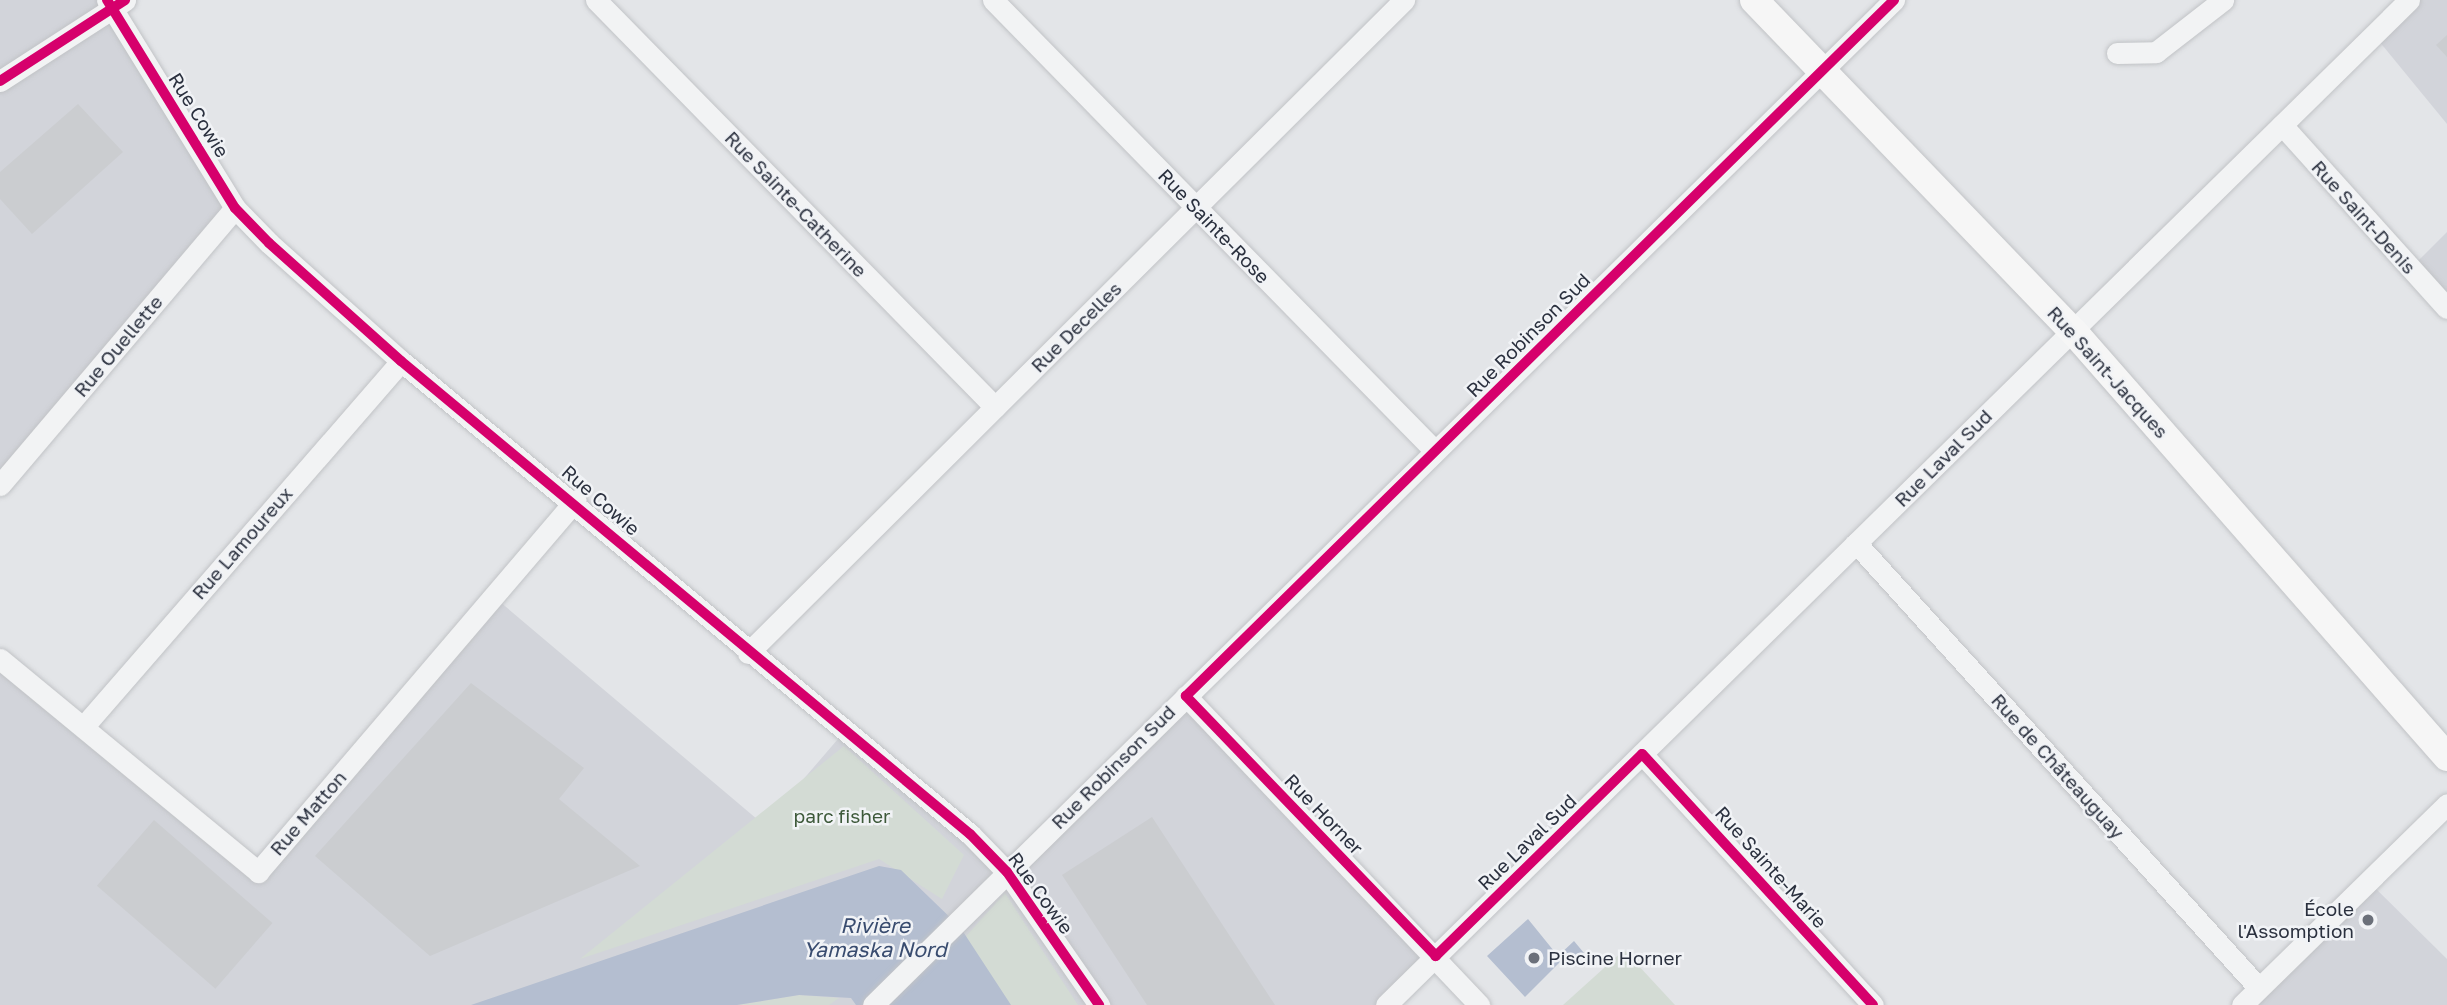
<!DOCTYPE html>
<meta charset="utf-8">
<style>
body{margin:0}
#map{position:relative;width:2447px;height:1005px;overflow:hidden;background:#e3e5e8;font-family:"Golos Text",sans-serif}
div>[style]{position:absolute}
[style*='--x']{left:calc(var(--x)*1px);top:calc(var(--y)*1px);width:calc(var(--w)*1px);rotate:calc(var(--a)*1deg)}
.built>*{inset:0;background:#d2d4da}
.green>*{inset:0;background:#d3dbd4}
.water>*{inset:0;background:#b4bed0}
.building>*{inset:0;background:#cbcdd0;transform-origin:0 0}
.roads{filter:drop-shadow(0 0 2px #c1c3c6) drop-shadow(0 0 2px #c1c3c6)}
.minor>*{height:21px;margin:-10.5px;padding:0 10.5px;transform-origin:10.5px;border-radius:10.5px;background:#f2f3f4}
.major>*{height:28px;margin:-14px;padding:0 14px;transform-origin:14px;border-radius:14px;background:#f6f6f6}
.cycleway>*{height:10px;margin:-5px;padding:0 5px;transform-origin:5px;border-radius:5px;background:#d6006c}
.dots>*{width:19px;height:19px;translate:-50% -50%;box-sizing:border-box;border:4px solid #f1f3f6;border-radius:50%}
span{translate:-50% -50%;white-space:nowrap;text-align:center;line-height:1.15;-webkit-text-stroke:5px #f1f3f6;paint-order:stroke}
.street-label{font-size:19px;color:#2b313f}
.park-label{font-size:19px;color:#3d593a}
.poi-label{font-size:19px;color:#2b313f}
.right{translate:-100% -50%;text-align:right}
.left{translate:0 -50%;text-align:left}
.water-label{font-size:21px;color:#394c6f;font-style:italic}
</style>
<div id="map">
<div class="built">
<div style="clip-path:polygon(0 0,107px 0,235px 208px,0 485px)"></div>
<div style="clip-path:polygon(2409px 0,2447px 0,2447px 124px,2374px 35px)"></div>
<div style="clip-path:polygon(2447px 232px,2447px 308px,2411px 268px)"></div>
<div style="clip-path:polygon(493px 596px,764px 825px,844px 732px,1006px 872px,1186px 696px,1436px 956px,1386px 1005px,0 1005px,0 659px,258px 871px)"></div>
<div style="clip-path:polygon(2368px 881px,2447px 959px,2447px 1005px,2241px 1005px)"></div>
</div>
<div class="green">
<div style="clip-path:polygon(844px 746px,964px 855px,942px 899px,879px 859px,580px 959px)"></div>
<div style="clip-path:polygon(1005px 893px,1078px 1005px,1000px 1005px,966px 936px)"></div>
<div style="clip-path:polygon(1624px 950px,1675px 1005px,1563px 1005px)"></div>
<div style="clip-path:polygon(799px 995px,839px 998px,829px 1005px,737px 1005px)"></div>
</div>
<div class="water">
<div style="clip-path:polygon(879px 866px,901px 870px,960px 927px,1011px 1005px,856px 1005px,851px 998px,799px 995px,737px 1005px,471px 1005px)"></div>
<div style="clip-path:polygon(1528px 919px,1558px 956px,1574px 941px,1584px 953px,1569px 967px,1562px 960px,1525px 997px,1487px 956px)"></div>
</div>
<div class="building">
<div style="clip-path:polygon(2447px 35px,2447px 57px,2436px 45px)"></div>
<div style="clip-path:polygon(78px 104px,123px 152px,32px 234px,0 199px,0 172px)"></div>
<div style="clip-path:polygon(471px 683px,584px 768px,559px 799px,640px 866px,430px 956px,315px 856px)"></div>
<div style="clip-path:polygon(1152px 817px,1275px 1005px,1147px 1005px,1062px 875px)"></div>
<div style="left:154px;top:820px;width:157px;height:87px;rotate:41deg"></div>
</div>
<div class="roads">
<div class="minor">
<div style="--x:107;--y:0;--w:244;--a:58.4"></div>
<div style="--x:235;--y:208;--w:49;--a:45.8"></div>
<div style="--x:269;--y:243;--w:177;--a:41.8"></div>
<div style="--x:401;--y:361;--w:740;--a:39.74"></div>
<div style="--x:970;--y:834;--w:53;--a:45.8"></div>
<div style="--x:1007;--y:872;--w:162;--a:55.3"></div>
<div style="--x:596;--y:0;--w:570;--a:45.57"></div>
<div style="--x:993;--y:0;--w:631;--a:45.58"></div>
<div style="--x:2117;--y:53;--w:39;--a:-1"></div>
<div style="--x:2156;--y:52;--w:85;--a:-37.8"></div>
<div style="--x:0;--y:81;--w:149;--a:-32.9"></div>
<div style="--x:2282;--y:125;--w:246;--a:48"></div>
<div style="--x:0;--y:485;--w:363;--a:-49.7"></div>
<div style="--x:1856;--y:543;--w:600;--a:47.84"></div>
<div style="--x:748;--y:653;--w:926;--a:-44.87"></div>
<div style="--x:0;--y:659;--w:335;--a:39.5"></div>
<div style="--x:258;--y:872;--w:489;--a:-49.5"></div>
<div style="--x:1186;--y:696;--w:426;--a:46.5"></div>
<div style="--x:84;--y:726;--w:483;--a:-49"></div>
<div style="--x:1642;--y:754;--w:341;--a:47.4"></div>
<div style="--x:873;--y:1005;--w:1433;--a:-44.55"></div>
<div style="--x:1386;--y:1005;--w:1434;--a:-44.49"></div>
<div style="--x:2242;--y:1005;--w:287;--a:-44.4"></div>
</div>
<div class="major">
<div style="--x:1754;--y:0;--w:460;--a:46.1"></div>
<div style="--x:2073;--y:331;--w:567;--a:48.72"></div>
</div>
</div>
<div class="cycleway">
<div style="--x:107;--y:0;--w:244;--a:58.4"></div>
<div style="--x:235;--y:208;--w:49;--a:45.8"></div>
<div style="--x:269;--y:243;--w:177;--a:41.8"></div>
<div style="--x:401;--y:361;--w:740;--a:39.74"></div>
<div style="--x:970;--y:834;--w:53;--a:45.8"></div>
<div style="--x:1007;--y:872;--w:162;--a:55.3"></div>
<div style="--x:0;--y:81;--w:149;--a:-32.9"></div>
<div style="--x:1873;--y:1005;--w:341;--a:-132.6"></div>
<div style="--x:1642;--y:754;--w:289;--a:135.6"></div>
<div style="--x:1436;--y:956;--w:361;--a:-133.9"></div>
<div style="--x:1186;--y:696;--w:993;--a:-44.51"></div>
</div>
<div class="dots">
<div style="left:2368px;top:920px;background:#6b707a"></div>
<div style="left:1534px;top:958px;background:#6b707a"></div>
</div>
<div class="street-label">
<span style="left:199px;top:115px;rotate:58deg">Rue Cowie</span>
<span style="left:796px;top:204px;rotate:46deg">Rue Sainte-Catherine</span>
<span style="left:2364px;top:217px;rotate:48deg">Rue Saint-Denis</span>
<span style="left:1214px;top:226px;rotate:46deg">Rue Sainte-Rose</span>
<span style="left:1076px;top:327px;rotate:-45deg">Rue Decelles</span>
<span style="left:1528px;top:335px;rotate:-45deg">Rue Robinson Sud</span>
<span style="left:118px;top:346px;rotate:-50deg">Rue Ouellette</span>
<span style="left:2108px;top:372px;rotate:48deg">Rue Saint-Jacques</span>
<span style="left:1943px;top:458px;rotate:-45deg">Rue Laval Sud</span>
<span style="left:601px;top:500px;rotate:41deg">Rue Cowie</span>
<span style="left:242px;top:543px;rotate:-49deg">Rue Lamoureux</span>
<span style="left:2058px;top:766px;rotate:48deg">Rue de Châteauguay</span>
<span style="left:1113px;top:767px;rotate:-45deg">Rue Robinson Sud</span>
<span style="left:308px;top:813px;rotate:-49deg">Rue Matton</span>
<span style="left:1324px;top:814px;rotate:46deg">Rue Horner</span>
<span style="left:1527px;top:842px;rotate:-44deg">Rue Laval Sud</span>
<span style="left:1771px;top:867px;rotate:48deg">Rue Sainte-Marie</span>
<span style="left:1041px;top:893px;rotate:54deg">Rue Cowie</span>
</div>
<div class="park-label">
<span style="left:842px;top:816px">parc fisher</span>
</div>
<div class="poi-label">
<span class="right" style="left:2354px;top:920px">École<br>l'Assomption</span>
<span class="left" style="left:1548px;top:958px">Piscine Horner</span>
</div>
<div class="water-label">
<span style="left:875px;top:937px">Rivière<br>Yamaska Nord</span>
</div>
</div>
